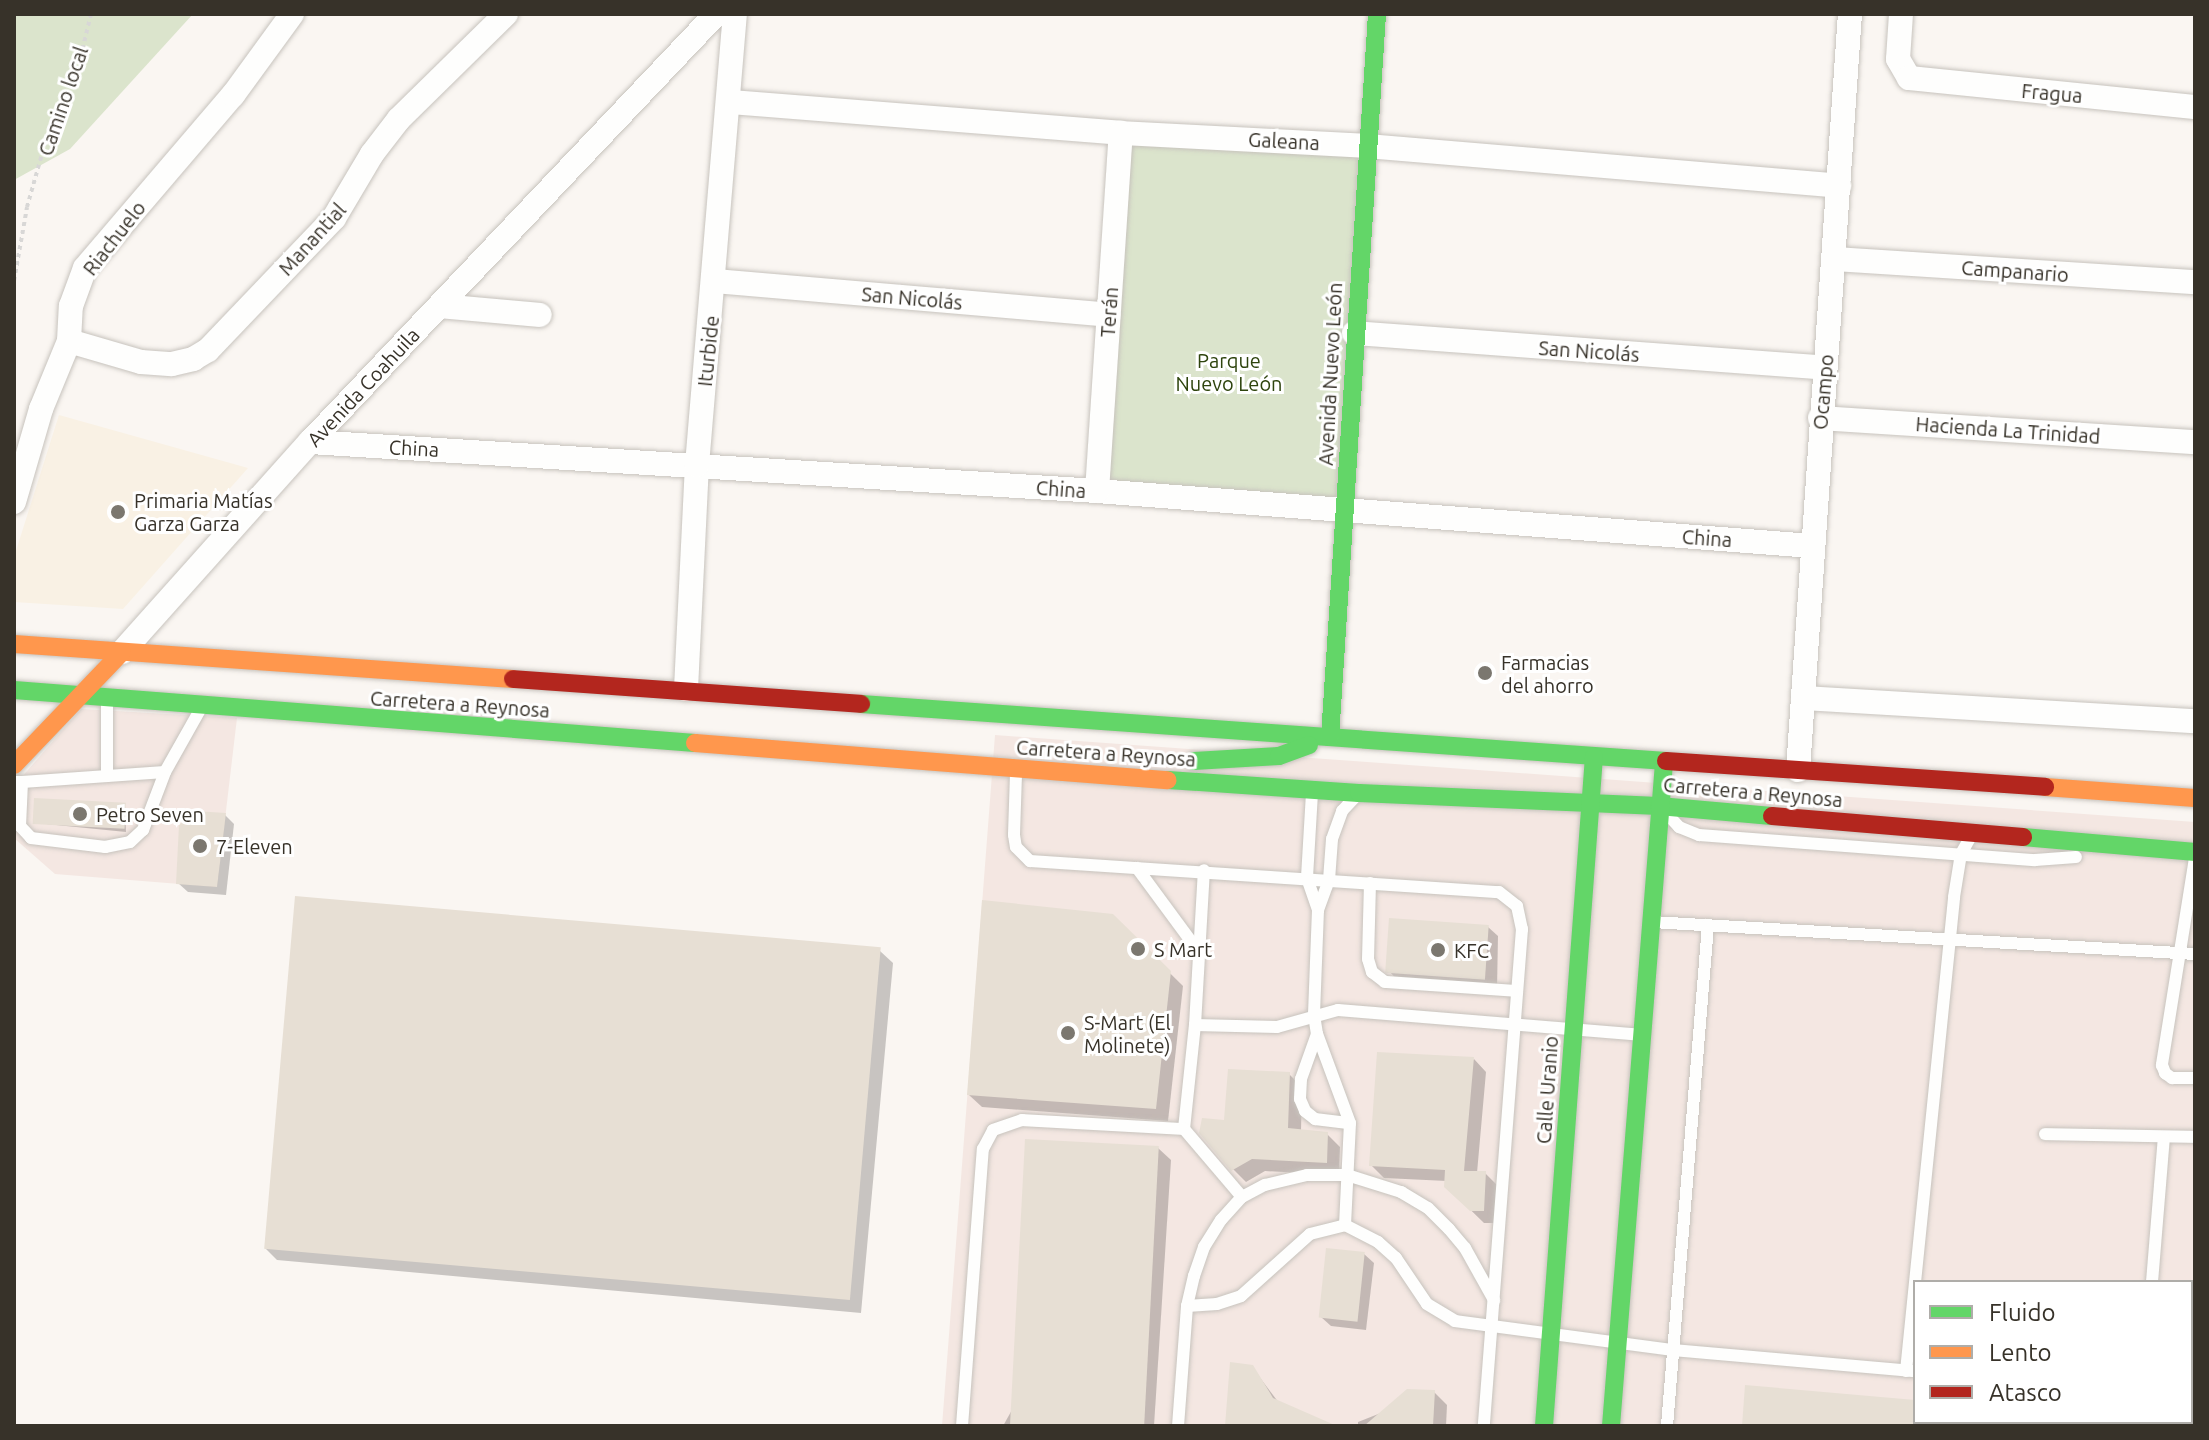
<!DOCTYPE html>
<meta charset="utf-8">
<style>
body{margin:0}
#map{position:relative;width:2209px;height:1440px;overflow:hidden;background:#faf6f2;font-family:Ubuntu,sans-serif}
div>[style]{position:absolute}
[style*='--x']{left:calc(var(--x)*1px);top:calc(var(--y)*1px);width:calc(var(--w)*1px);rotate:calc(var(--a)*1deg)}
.commercial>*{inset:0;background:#f4e7e2}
.education>*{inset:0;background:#f9f1e4}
.green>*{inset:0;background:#dbe4cc;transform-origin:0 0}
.shadow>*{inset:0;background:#0003}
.building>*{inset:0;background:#e7dfd4;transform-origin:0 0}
.path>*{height:4px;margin-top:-2px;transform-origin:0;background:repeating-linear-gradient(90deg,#d8d7d6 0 4px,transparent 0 8px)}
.roads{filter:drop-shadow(0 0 2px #c7c3bd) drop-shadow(0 0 2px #c7c3bd)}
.lane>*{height:12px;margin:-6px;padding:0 6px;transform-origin:6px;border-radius:6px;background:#fefefd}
.street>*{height:24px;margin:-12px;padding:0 12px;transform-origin:12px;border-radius:12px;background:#fefefd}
.fast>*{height:18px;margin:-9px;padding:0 9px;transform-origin:9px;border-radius:9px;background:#63d668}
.slow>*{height:18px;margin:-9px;padding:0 9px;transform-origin:9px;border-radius:9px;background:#ff974d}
.jam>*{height:18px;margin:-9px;padding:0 9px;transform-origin:9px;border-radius:9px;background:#b3261e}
.dots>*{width:22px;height:22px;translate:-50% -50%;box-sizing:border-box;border:4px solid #fff;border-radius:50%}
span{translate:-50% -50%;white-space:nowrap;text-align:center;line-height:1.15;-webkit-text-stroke:6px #fff;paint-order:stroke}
.street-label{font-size:20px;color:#373229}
.park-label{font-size:20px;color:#2e440d}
.poi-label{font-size:20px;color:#373229}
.left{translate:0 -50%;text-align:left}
.frame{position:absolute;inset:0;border:16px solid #373229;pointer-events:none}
.legend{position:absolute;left:1913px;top:1280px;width:280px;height:144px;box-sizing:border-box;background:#fff;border:2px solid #afada9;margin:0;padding:10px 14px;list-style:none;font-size:24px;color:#373229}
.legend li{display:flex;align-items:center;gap:16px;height:40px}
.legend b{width:40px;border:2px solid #afada9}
</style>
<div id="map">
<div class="commercial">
<div style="clip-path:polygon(81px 709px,237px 718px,217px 887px,55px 874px,14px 838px,14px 786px)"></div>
<div style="clip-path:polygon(evenodd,995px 735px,2195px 822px,2195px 1426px,942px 1426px,995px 735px,1915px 1282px,2191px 1282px,2191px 1422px,1915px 1422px,1915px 1282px)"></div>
</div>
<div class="education">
<div style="clip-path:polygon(59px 415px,248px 468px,123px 609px,14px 602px,14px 557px)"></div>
</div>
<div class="green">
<div style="clip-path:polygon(14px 14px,193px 14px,70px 149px,14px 180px)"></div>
<div style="left:1121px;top:133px;width:246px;height:359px;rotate:3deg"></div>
</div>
<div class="shadow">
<div style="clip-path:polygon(125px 805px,126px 832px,36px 823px)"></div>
<div style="clip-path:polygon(225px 815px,234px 824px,226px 895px,188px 892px,178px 883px)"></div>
<div style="clip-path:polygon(1112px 916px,1183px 986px,1168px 1121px,982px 1107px,969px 1095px)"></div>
<div style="clip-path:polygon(1488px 927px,1498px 936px,1497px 989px,1399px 982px,1390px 972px)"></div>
<div style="clip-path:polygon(880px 951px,893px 963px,861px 1313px,277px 1260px,265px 1248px)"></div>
<div style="clip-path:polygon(1474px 1059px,1486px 1072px,1477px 1173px,1485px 1173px,1498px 1186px,1496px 1223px,1484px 1223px,1446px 1186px,1447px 1181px,1384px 1178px,1371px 1165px)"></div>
<div style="clip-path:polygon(1289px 1074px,1302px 1087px,1301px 1131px,1327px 1134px,1340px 1147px,1339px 1175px,1265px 1171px,1246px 1182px,1233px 1169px,1226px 1122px)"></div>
<div style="clip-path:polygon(1158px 1148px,1171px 1160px,1154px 1426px,1003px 1426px)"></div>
<div style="clip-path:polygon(1364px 1254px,1374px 1263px,1366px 1330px,1331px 1326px,1321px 1317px)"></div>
<div style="clip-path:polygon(1252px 1367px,1279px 1403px,1318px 1426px,1227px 1426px)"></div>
<div style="clip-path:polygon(1434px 1392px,1447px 1405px,1446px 1426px,1358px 1426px,1358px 1422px)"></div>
<div style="clip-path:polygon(1915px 1402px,1915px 1422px,2133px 1422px,2177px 1426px,1744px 1426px)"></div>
</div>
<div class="building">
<div style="left:34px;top:798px;width:92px;height:26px;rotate:3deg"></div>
<div style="clip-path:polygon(195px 811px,226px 813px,217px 887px,176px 884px,179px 825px)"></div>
<div style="left:295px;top:896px;width:588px;height:354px;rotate:5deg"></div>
<div style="clip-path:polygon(982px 900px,1113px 914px,1171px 971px,1156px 1109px,967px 1095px)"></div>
<div style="left:1389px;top:918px;width:100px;height:55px;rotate:4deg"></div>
<div style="clip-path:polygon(1377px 1052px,1474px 1057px,1464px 1171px,1486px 1171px,1484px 1211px,1470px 1211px,1444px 1187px,1445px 1170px,1369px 1166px)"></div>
<div style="clip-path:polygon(1228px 1069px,1290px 1072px,1288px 1128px,1328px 1132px,1327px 1163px,1252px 1159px,1231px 1171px,1199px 1133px,1202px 1118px,1224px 1120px)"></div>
<div style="left:1025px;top:1139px;width:134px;height:288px;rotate:3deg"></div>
<div style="left:1326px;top:1248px;width:39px;height:70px;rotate:6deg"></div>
<div style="clip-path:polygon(1230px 1362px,1253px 1365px,1273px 1398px,1337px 1426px,1225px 1426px)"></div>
<div style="clip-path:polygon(1745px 1385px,1915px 1400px,1915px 1426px,1742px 1426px)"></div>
<div style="clip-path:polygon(1407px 1389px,1435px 1390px,1433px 1426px,1364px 1426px)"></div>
</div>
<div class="path">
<div style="--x:14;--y:281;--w:75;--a:-80"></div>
<div style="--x:27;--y:207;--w:88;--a:-74.2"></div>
<div style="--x:51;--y:122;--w:48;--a:-60.3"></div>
<div style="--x:75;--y:80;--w:68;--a:-76.4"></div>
</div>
<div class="roads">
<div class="lane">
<div style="--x:1016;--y:774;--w:61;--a:91.9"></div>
<div style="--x:1014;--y:835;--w:12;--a:81"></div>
<div style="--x:1016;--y:847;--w:20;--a:45"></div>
<div style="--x:1030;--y:861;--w:470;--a:3.8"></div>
<div style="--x:1499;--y:892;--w:23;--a:38"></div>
<div style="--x:1517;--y:906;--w:24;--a:78"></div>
<div style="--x:1522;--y:929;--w:498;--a:94.4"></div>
<div style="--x:107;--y:776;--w:74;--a:-90"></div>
<div style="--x:14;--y:782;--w:8;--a:0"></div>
<div style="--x:22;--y:782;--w:44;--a:92.6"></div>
<div style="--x:20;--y:826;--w:16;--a:47"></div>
<div style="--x:31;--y:838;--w:75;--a:6.9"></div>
<div style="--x:105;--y:847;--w:25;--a:-11"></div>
<div style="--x:130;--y:842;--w:18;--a:-43"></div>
<div style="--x:143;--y:830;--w:62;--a:-69.2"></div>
<div style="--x:165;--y:772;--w:71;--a:-60.6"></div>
<div style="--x:22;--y:782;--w:143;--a:-4"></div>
<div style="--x:1312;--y:793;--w:85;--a:93.4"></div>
<div style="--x:1307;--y:878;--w:34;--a:71"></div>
<div style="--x:1667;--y:814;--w:18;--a:47"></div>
<div style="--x:1679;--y:827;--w:22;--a:22"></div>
<div style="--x:1699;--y:835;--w:337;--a:4.3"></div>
<div style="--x:2035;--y:860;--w:41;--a:-4.2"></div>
<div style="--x:2195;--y:858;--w:210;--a:99.1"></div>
<div style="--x:2162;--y:1065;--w:9;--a:69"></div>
<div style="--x:2165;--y:1073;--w:9;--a:36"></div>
<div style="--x:2172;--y:1078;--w:23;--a:0"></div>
<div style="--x:1137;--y:868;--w:104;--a:53.6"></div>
<div style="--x:1370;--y:883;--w:76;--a:91.5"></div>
<div style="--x:1368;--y:959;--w:14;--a:73"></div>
<div style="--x:1372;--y:972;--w:16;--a:38"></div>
<div style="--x:1385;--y:982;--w:132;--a:3.9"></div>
<div style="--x:1652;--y:922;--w:544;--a:3.37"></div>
<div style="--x:1195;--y:1025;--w:82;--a:1.4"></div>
<div style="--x:1277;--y:1027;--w:63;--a:-15.6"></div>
<div style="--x:1338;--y:1010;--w:303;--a:4.7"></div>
<div style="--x:1317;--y:1034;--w:48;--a:109.6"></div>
<div style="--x:1301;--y:1079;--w:20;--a:93"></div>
<div style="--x:1300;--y:1099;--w:13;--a:67"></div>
<div style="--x:1305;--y:1111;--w:13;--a:39"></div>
<div style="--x:1315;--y:1119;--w:35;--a:7"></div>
<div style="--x:1184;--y:1129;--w:105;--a:-84"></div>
<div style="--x:1195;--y:1025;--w:155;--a:-86.7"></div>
<div style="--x:2045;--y:1134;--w:150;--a:1.1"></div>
<div style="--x:1345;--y:1225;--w:102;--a:-87.2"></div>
<div style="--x:1350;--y:1123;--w:95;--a:-110.3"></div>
<div style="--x:1317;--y:1034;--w:20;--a:-99"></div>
<div style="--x:1314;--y:1014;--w:104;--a:-87.8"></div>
<div style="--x:1318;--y:910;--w:32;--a:-70"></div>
<div style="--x:1329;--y:880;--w:41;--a:-85.8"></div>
<div style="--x:1332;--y:839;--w:30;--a:-70"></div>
<div style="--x:1342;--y:811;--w:18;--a:-47"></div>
<div style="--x:2152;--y:1282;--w:145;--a:-85.3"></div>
<div style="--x:1187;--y:1306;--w:30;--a:-4"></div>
<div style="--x:1217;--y:1304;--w:25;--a:-18"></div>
<div style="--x:1241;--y:1296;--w:93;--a:-41.9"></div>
<div style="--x:1310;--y:1234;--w:36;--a:-14"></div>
<div style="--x:1345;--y:1225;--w:37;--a:27"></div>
<div style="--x:1378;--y:1242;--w:24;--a:42"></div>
<div style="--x:1396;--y:1258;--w:55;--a:56"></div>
<div style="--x:1427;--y:1304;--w:33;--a:31"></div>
<div style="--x:1455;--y:1321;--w:220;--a:7.6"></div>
<div style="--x:1673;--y:1350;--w:243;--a:5"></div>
<div style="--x:1906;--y:1371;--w:476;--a:-84.2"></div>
<div style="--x:1954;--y:897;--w:44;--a:-80.8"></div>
<div style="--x:1961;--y:854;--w:18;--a:-61"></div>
<div style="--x:2191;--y:1395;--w:4;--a:0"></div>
<div style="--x:962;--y:1426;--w:278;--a:-85.7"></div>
<div style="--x:983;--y:1149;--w:21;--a:-62"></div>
<div style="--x:993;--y:1130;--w:31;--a:-19"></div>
<div style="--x:1022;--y:1120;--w:162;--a:3.2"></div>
<div style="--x:1184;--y:1129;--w:89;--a:49.5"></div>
<div style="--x:1178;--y:1426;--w:120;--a:-85.7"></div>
<div style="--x:1187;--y:1306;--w:31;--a:-77"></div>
<div style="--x:1194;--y:1276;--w:31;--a:-71"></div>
<div style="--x:1204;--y:1247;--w:32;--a:-58"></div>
<div style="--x:1221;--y:1220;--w:31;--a:-48"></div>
<div style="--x:1242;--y:1197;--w:26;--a:-28"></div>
<div style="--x:1265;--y:1185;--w:43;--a:-13.4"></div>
<div style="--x:1307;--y:1175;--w:40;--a:0"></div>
<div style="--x:1347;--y:1175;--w:57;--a:17.5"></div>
<div style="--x:1401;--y:1192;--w:31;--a:31"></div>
<div style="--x:1428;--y:1208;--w:30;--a:45"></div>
<div style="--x:1449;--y:1229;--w:25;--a:50"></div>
<div style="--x:1465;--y:1248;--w:60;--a:60.9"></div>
<div style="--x:1667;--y:1426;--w:503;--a:-85.32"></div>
</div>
<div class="street">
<div style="--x:1901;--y:14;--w:45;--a:93.8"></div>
<div style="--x:1898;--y:59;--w:22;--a:60"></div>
<div style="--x:1909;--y:78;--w:287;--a:5.8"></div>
<div style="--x:730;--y:102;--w:392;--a:4.5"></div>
<div style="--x:1121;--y:133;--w:246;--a:3"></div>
<div style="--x:1367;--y:146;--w:474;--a:4.8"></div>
<div style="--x:1835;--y:259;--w:361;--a:3.7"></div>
<div style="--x:715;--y:281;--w:395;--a:4.9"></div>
<div style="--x:440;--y:306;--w:100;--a:5.1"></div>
<div style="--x:1354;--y:333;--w:472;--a:4.2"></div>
<div style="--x:69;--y:341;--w:75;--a:16.3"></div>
<div style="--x:141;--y:362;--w:31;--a:4"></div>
<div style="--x:172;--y:364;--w:22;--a:-13"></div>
<div style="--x:193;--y:359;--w:17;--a:-31"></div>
<div style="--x:208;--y:350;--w:182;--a:-46.3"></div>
<div style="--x:334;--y:218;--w:74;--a:-59.3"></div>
<div style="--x:372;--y:154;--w:44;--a:-52.4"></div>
<div style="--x:399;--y:119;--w:150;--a:-44.5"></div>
<div style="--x:1820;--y:418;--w:376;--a:3.7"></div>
<div style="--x:310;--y:442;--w:789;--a:3.56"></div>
<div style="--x:1097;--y:491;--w:716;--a:4.4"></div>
<div style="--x:1097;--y:491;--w:359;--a:-86.2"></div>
<div style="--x:14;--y:502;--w:97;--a:-73.8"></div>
<div style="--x:41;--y:409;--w:74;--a:-67.6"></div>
<div style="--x:69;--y:341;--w:35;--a:-87"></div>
<div style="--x:71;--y:306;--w:40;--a:-69.8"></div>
<div style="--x:85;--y:268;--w:228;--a:-49.5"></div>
<div style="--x:233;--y:95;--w:100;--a:-53.9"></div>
<div style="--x:122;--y:652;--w:282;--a:-48.2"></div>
<div style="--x:310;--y:442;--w:590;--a:-46.51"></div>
<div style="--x:686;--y:689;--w:224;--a:-87.2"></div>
<div style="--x:697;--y:465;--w:453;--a:-85.2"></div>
<div style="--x:1803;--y:698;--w:393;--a:3.4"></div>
<div style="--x:1798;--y:770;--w:758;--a:-86.07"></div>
</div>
<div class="fast">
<div style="--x:14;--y:690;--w:683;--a:4.45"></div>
<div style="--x:861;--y:704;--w:807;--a:4.05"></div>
<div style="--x:1330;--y:737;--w:725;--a:-86.28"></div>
<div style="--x:1194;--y:761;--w:85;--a:-3.4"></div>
<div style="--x:1279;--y:756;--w:32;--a:-20"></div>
<div style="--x:1168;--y:780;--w:191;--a:3.9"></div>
<div style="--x:1359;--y:793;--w:300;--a:2.5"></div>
<div style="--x:1659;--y:806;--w:113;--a:5.1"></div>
<div style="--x:2023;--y:837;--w:173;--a:5"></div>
<div style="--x:1544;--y:1426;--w:671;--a:-85.73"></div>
<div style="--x:1611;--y:1426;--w:665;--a:-85.43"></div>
</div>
<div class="slow">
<div style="--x:14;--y:644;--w:500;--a:4.01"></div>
<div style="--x:695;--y:743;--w:474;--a:4.5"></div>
<div style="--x:14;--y:765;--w:156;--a:-46.3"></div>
<div style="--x:2045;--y:787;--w:150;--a:4.2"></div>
</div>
<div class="jam">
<div style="--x:513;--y:679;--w:349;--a:4.1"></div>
<div style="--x:1666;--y:761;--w:380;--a:3.9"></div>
<div style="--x:1772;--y:816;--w:252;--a:4.8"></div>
</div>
</div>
<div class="dots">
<div style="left:118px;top:512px;background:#7b776f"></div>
<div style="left:1485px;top:673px;background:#7b776f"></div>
<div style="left:80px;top:814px;background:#7b776f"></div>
<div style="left:200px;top:846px;background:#7b776f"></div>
<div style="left:1138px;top:949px;background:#7b776f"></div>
<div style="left:1438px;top:950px;background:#7b776f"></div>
<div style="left:1068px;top:1033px;background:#7b776f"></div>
</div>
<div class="street-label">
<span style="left:2052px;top:93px;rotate:5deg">Fragua</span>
<span style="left:63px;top:101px;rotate:-71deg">Camino local</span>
<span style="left:1284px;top:141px;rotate:3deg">Galeana</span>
<span style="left:114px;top:238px;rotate:-52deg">Riachuelo</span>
<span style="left:312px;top:239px;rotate:-48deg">Manantial</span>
<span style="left:2015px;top:271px;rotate:4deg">Campanario</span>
<span style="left:912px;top:298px;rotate:5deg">San Nicolás</span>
<span style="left:1109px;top:312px;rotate:-86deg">Terán</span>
<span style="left:708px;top:351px;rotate:-84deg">Iturbide</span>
<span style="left:1589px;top:351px;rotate:4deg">San Nicolás</span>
<span style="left:1330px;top:374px;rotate:-87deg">Avenida Nuevo León</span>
<span style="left:363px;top:387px;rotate:-47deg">Avenida Coahuila</span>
<span style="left:1823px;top:392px;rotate:-85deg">Ocampo</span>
<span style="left:2008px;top:430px;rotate:4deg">Hacienda La Trinidad</span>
<span style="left:414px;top:448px;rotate:3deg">China</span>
<span style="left:1061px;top:489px;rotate:4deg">China</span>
<span style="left:1707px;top:538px;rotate:4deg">China</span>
<span style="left:460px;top:704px;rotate:4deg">Carretera a Reynosa</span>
<span style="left:1106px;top:753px;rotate:4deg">Carretera a Reynosa</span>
<span style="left:1753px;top:792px;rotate:5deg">Carretera a Reynosa</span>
<span style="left:1547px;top:1090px;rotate:-86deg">Calle Uranio</span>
</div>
<div class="park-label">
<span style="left:1229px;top:372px">Parque<br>Nuevo León</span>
</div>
<div class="poi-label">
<span class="left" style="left:134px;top:512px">Primaria Matías<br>Garza Garza</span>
<span class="left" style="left:1501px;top:674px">Farmacias<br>del ahorro</span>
<span class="left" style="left:96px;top:814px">Petro Seven</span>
<span class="left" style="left:216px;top:846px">7-Eleven</span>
<span class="left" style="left:1154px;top:949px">S Mart</span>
<span class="left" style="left:1454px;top:950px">KFC</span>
<span class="left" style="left:1084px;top:1034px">S-Mart (El<br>Molinete)</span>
</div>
<div class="frame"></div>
<ul class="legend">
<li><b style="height:10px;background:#63d668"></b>Fluido</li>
<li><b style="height:10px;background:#ff974d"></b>Lento</li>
<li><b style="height:10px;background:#b3261e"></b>Atasco</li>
</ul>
</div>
